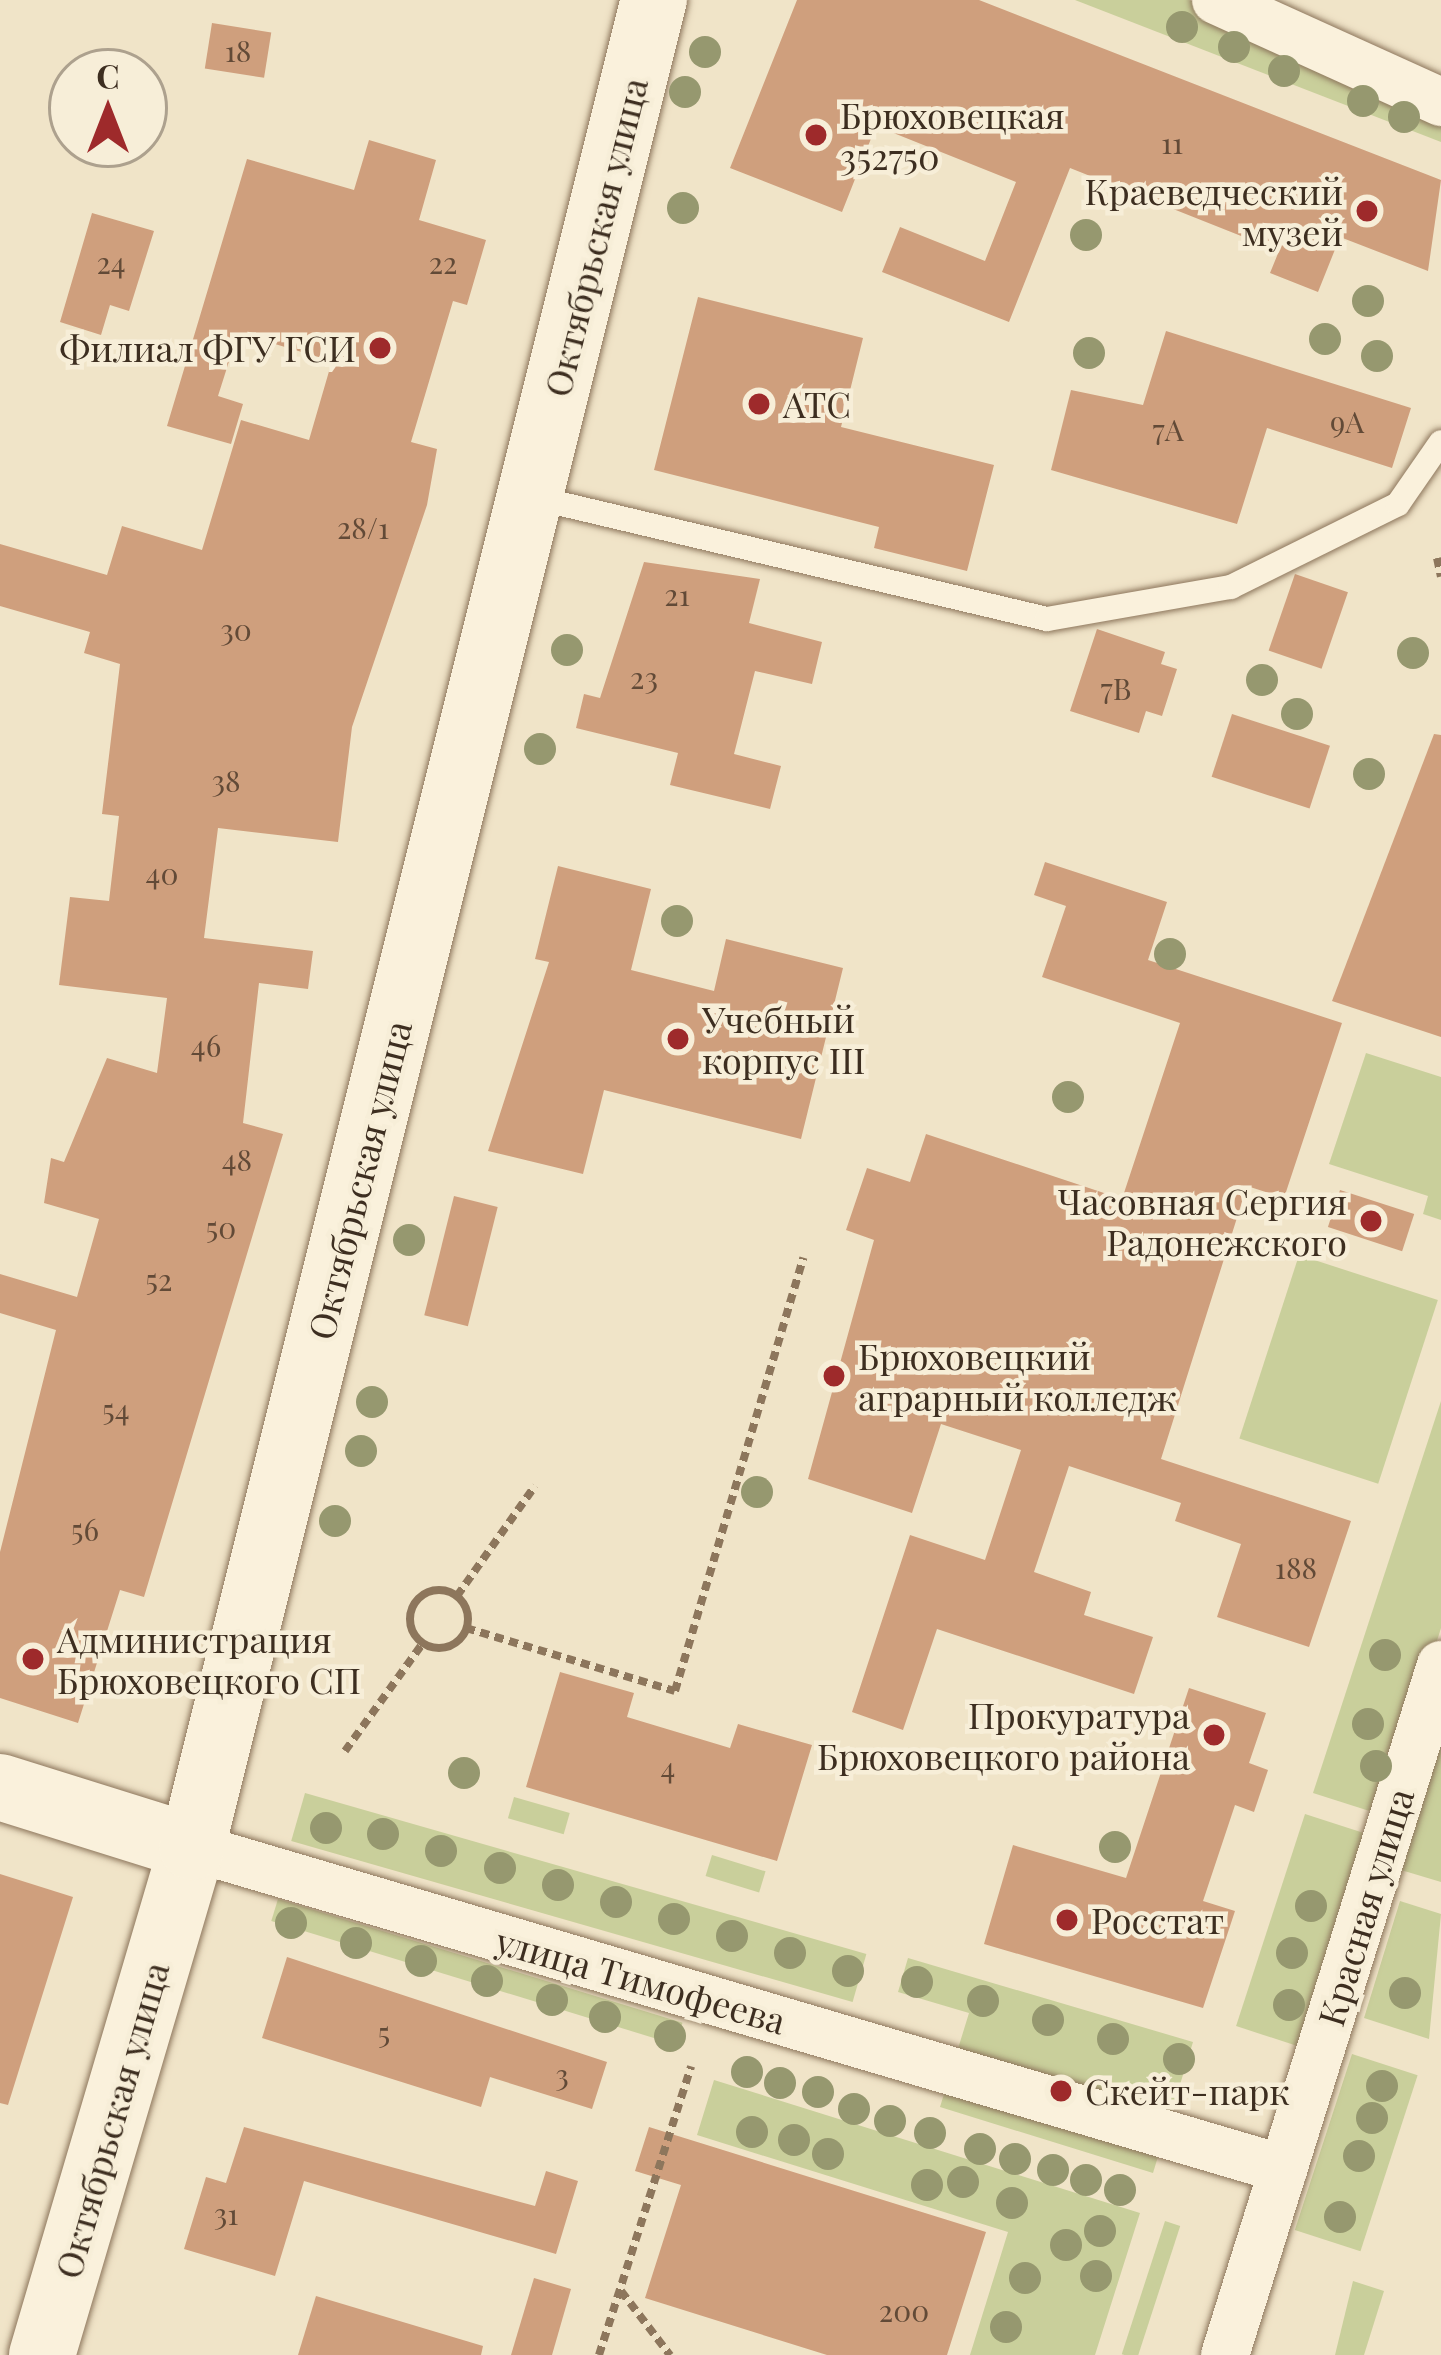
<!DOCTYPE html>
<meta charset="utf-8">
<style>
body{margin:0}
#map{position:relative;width:1441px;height:2355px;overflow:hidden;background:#f0e4c8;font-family:"Playfair Display",serif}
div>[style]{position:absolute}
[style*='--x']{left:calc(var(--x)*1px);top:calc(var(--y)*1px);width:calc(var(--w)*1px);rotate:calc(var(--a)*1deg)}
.green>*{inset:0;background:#c9cf9b;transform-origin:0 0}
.building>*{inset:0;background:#cf9f7d;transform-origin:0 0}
.path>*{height:8px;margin-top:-4px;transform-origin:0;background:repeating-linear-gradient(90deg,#8d765c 0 9px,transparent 0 15px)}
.path>.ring{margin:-4px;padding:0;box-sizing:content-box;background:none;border:8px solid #8d765c;border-radius:50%}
.roads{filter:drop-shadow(0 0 3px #8d765c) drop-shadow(0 0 3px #8d765c)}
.lane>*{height:24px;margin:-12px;padding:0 12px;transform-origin:12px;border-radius:12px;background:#faf1dc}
.street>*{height:48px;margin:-24px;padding:0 24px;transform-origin:24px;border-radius:24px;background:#faf1dc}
.secondary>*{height:66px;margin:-33px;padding:0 33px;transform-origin:33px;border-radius:33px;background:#faf1dc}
.trees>*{width:32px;height:32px;margin:-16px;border-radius:50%;background:#96986f}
.dots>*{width:33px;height:33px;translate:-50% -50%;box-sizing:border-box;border:6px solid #f7eed8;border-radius:50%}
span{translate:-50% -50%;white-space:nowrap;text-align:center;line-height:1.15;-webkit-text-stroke:9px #f7eed8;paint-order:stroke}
.number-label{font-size:30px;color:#624a37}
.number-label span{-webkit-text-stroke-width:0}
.poi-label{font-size:36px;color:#3d2e20}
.left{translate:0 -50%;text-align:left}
.right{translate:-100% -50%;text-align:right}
.street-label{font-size:36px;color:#3d2e20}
.north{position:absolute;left:48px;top:48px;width:120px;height:120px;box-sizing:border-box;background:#f7eed8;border:3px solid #ada18e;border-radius:50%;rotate:0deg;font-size:33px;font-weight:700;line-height:48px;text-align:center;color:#3d2e20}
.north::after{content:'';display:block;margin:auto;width:42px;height:54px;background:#9e2a2b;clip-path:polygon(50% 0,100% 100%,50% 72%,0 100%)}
</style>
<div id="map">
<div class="green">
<div style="clip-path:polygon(1075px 0,1189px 0,1441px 115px,1441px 142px)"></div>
<div style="clip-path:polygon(1366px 1053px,1441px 1077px,1441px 1220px,1423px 1214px,1428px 1196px,1329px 1164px)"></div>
<div style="left:1299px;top:1255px;width:146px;height:193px;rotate:18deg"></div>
<div style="clip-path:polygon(1441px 1401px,1441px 1628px,1382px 1815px,1313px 1793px)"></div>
<div style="clip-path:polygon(1441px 1742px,1441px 1882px,1401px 1870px)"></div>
<div style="left:305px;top:1793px;width:584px;height:50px;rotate:16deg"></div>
<div style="left:514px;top:1797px;width:58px;height:22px;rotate:16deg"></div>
<div style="left:1305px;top:1814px;width:74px;height:223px;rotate:18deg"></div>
<div style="left:712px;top:1855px;width:56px;height:22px;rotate:17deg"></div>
<div style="left:278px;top:1899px;width:423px;height:23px;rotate:17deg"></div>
<div style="clip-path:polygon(1400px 1901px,1441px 1914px,1429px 2039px,1364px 2018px)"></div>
<div style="clip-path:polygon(908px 1958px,1193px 2042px,1153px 2173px,940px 2107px,969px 2013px,898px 1992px)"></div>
<div style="left:1352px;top:2054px;width:69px;height:185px;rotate:18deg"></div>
<div style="clip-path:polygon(714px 2080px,1140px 2213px,1095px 2355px,970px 2355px,1008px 2232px,697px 2135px)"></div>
<div style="left:1165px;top:2221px;width:16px;height:140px;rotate:18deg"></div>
<div style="clip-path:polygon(1353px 2281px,1384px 2291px,1364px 2355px,1335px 2355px)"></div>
</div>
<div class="building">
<div style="clip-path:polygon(797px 0,979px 0,1441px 180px,1428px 271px,1340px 237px,1318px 292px,1270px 273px,1279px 251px,1070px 168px,1009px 322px,882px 272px,900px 227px,985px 261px,1016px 182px,876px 126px,842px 212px,730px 168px)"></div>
<div style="left:212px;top:23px;width:60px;height:46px;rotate:9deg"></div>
<div style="clip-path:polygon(369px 140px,436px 160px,419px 220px,486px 240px,467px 305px,453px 301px,411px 442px,437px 449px,427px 505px,352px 727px,338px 842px,218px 828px,204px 938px,313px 951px,308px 989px,259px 983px,243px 1123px,283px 1134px,144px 1597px,120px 1590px,78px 1723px,0 1698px,0 1552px,56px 1330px,0 1313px,0 1274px,77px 1297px,99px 1219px,44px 1203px,51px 1158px,64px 1162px,107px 1058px,157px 1073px,167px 998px,59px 985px,70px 897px,109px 901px,119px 816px,102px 814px,120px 664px,84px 653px,90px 632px,0 606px,0 544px,107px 575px,122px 526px,202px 550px,241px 420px,309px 440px,332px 361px,238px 333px,218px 396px,243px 404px,231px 444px,167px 426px,247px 159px,354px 190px)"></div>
<div style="clip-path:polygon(92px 213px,154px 231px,129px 311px,110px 305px,101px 335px,60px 322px)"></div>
<div style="clip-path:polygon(698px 297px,863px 338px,841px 427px,994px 465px,967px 571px,874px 548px,879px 527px,654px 470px)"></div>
<div style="clip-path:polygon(1166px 331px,1411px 408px,1392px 468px,1267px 428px,1237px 524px,1051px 470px,1071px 390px,1143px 405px)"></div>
<div style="clip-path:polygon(644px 562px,760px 579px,749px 623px,822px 642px,812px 684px,755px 671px,734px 754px,781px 766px,770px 809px,670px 785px,678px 753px,576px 728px,584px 694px,600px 698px)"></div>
<div style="left:1295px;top:574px;width:56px;height:81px;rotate:19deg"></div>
<div style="clip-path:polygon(1097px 629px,1165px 652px,1161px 664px,1177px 669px,1162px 716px,1146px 711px,1139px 733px,1070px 711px)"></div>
<div style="left:1232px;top:714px;width:103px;height:66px;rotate:18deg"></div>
<div style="clip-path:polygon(1434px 734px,1441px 735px,1441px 1037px,1332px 1001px)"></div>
<div style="clip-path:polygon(1045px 862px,1167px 902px,1148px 960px,1342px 1023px,1284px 1198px,1247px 1186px,1161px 1459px,1351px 1521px,1309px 1647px,1217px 1617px,1241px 1544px,1175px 1521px,1181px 1503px,1069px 1466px,1034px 1572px,1091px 1592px,1084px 1615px,1153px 1637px,1134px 1694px,937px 1629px,903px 1730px,852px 1712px,910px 1535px,985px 1560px,1021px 1450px,941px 1424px,912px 1513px,808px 1479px,874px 1240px,846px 1230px,867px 1168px,910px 1182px,926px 1134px,1122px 1199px,1180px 1023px,1042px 977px,1066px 906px,1034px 895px)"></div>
<div style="clip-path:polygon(558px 866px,651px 889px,631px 970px,714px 991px,726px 939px,843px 968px,801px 1139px,604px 1090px,583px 1174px,488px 1151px,549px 962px,535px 959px)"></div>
<div style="left:1340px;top:1190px;width:78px;height:39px;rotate:18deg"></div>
<div style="left:454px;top:1196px;width:45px;height:123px;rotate:14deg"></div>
<div style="clip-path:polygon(560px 1672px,634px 1693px,627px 1717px,730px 1748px,738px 1724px,812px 1745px,777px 1861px,526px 1787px)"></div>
<div style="clip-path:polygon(1189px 1688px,1266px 1713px,1249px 1763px,1268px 1770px,1254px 1812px,1235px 1805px,1203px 1901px,1235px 1911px,1203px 2008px,984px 1944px,1013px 1845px,1126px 1878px)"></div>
<div style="clip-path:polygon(0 1874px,73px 1897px,8px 2105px,0 2103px)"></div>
<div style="clip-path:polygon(287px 1957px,607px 2062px,592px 2109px,490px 2077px,481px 2107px,262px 2038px)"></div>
<div style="clip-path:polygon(244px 2127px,535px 2206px,546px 2171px,578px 2181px,556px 2254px,304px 2181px,275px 2276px,184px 2249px,206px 2177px,226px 2183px)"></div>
<div style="clip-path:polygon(649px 2127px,986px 2232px,947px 2355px,827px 2355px,645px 2298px,681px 2185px,635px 2171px)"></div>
<div style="clip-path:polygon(534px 2278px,571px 2289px,552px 2355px,511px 2355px)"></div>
<div style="clip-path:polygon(316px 2296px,483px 2346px,481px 2355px,298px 2355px)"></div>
</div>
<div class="path">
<div style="--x:1437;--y:558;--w:19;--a:78"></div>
<div class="ring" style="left:410px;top:1590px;width:50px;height:50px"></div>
<div style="--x:457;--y:1596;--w:135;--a:-54.7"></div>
<div style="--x:466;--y:1628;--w:218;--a:16.8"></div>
<div style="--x:675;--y:1691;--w:452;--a:-73.5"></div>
<div style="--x:345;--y:1751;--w:133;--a:-54.2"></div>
<div style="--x:621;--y:2291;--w:81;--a:52.6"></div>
<div style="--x:599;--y:2355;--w:303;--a:-72.3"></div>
</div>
<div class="roads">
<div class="lane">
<div style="--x:532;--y:497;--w:529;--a:13.33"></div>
<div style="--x:1047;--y:619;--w:187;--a:-9.9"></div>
<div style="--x:1231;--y:587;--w:186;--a:-26.4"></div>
<div style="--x:1398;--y:504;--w:75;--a:-55.3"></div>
</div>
<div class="street">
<div style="--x:1216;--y:0;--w:247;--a:24.4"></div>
<div style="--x:192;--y:1847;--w:1138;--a:16.44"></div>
<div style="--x:1225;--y:2355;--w:723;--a:-72.62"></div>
</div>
<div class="secondary">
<div style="--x:0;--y:1787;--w:201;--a:17.4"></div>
<div style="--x:42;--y:2355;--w:530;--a:-73.55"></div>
<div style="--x:192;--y:1847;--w:1904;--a:-75.96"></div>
</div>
</div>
<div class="trees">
<div style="left:1182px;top:27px"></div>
<div style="left:1234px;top:47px"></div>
<div style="left:705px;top:52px"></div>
<div style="left:1284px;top:71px"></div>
<div style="left:685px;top:92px"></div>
<div style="left:1363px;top:101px"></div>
<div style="left:1404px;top:117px"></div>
<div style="left:683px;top:208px"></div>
<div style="left:1086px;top:235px"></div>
<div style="left:1368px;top:301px"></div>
<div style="left:1325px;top:339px"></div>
<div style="left:1089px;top:353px"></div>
<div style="left:1377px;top:356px"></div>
<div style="left:567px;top:650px"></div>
<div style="left:1413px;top:653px"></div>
<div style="left:1262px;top:680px"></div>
<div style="left:1297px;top:714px"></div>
<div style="left:540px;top:749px"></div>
<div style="left:1369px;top:774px"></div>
<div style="left:677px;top:921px"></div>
<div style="left:1170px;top:954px"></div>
<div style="left:1068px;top:1097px"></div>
<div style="left:409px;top:1240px"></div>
<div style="left:372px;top:1402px"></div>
<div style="left:361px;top:1451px"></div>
<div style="left:757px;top:1492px"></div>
<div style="left:335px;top:1521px"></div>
<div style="left:1385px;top:1655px"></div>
<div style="left:1368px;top:1724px"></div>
<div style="left:1376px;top:1766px"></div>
<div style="left:464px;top:1773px"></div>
<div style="left:326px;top:1828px"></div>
<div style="left:383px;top:1834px"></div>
<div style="left:1115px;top:1847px"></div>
<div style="left:441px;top:1851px"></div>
<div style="left:500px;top:1868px"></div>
<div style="left:558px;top:1885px"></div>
<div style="left:616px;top:1902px"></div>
<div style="left:1311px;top:1906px"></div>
<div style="left:674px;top:1919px"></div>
<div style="left:291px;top:1923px"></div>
<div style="left:732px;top:1936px"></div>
<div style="left:356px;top:1943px"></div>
<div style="left:790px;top:1953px"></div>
<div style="left:1292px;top:1953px"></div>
<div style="left:421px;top:1961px"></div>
<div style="left:848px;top:1971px"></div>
<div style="left:487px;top:1981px"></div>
<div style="left:917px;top:1982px"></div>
<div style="left:1405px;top:1993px"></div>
<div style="left:552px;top:2000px"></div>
<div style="left:983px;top:2001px"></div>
<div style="left:1289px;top:2005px"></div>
<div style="left:605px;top:2017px"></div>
<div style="left:1048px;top:2020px"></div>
<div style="left:670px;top:2036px"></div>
<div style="left:1113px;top:2039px"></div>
<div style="left:1179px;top:2059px"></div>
<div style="left:747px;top:2072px"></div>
<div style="left:780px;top:2083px"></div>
<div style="left:1382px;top:2086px"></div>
<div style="left:818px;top:2092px"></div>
<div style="left:854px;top:2109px"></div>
<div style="left:1372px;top:2118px"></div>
<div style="left:890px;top:2121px"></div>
<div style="left:752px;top:2132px"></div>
<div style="left:930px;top:2133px"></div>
<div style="left:794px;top:2140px"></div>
<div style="left:980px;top:2149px"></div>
<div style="left:828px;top:2154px"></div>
<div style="left:1359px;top:2156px"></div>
<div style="left:1015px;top:2159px"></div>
<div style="left:1053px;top:2170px"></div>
<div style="left:1086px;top:2180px"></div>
<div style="left:963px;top:2182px"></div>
<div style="left:927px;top:2185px"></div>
<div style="left:1120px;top:2190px"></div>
<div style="left:1012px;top:2203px"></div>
<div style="left:1340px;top:2217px"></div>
<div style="left:1100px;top:2231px"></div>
<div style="left:1066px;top:2245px"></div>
<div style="left:1096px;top:2276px"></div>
<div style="left:1025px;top:2278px"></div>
<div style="left:1006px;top:2327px"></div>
</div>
<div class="dots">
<div style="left:816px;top:135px;background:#9e2a2b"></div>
<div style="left:1367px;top:211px;background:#9e2a2b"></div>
<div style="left:380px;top:348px;background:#9e2a2b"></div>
<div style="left:759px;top:404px;background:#9e2a2b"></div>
<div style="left:678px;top:1039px;background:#9e2a2b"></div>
<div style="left:1371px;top:1221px;background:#9e2a2b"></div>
<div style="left:834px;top:1376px;background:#9e2a2b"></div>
<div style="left:33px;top:1659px;background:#9e2a2b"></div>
<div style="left:1214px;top:1735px;background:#9e2a2b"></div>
<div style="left:1067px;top:1920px;background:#9e2a2b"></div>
<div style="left:1061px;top:2091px;background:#9e2a2b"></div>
</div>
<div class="number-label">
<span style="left:238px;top:50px">18</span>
<span style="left:1172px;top:142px">11</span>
<span style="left:111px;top:262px">24</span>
<span style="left:443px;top:262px">22</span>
<span style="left:1347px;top:421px">9А</span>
<span style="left:1168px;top:429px">7А</span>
<span style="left:363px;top:527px">28/1</span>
<span style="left:677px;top:594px">21</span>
<span style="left:236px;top:629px">30</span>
<span style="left:644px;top:677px">23</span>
<span style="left:1116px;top:688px">7В</span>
<span style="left:226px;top:780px">38</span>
<span style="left:162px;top:873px">40</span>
<span style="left:206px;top:1045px">46</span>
<span style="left:237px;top:1159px">48</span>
<span style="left:221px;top:1227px">50</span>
<span style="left:159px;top:1279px">52</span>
<span style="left:116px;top:1409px">54</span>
<span style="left:85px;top:1529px">56</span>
<span style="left:1296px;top:1567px">188</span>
<span style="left:668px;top:1767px">4</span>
<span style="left:384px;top:2032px">5</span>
<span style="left:562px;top:2074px">3</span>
<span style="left:226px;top:2213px">31</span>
<span style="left:904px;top:2310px">200</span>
</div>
<div class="poi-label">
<span class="left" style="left:840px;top:135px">Брюховецкая<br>352750</span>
<span class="right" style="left:1343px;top:211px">Краеведческий<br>музей</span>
<span class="right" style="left:356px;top:348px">Филиал ФГУ ГСИ</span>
<span class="left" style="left:783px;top:404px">АТС</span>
<span class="left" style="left:702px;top:1039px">Учебный<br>корпус III</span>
<span class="right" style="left:1347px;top:1221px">Часовная Сергия<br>Радонежского</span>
<span class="left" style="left:858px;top:1376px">Брюховецкий<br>аграрный колледж</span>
<span class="left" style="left:57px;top:1659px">Администрация<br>Брюховецкого СП</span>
<span class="right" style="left:1190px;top:1735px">Прокуратура<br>Брюховецкого района</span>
<span class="left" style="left:1091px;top:1920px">Росстат</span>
<span class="left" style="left:1085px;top:2091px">Скейт-парк</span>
</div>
<div class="street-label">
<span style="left:595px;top:237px;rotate:-76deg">Октябрьская улица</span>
<span style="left:359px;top:1180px;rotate:-76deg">Октябрьская улица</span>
<span style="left:1365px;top:1907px;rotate:-73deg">Красная улица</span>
<span style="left:641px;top:1980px;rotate:16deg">улица Тимофеева</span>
<span style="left:111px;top:2120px;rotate:-74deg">Октябрьская улица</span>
</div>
<div class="north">С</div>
</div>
